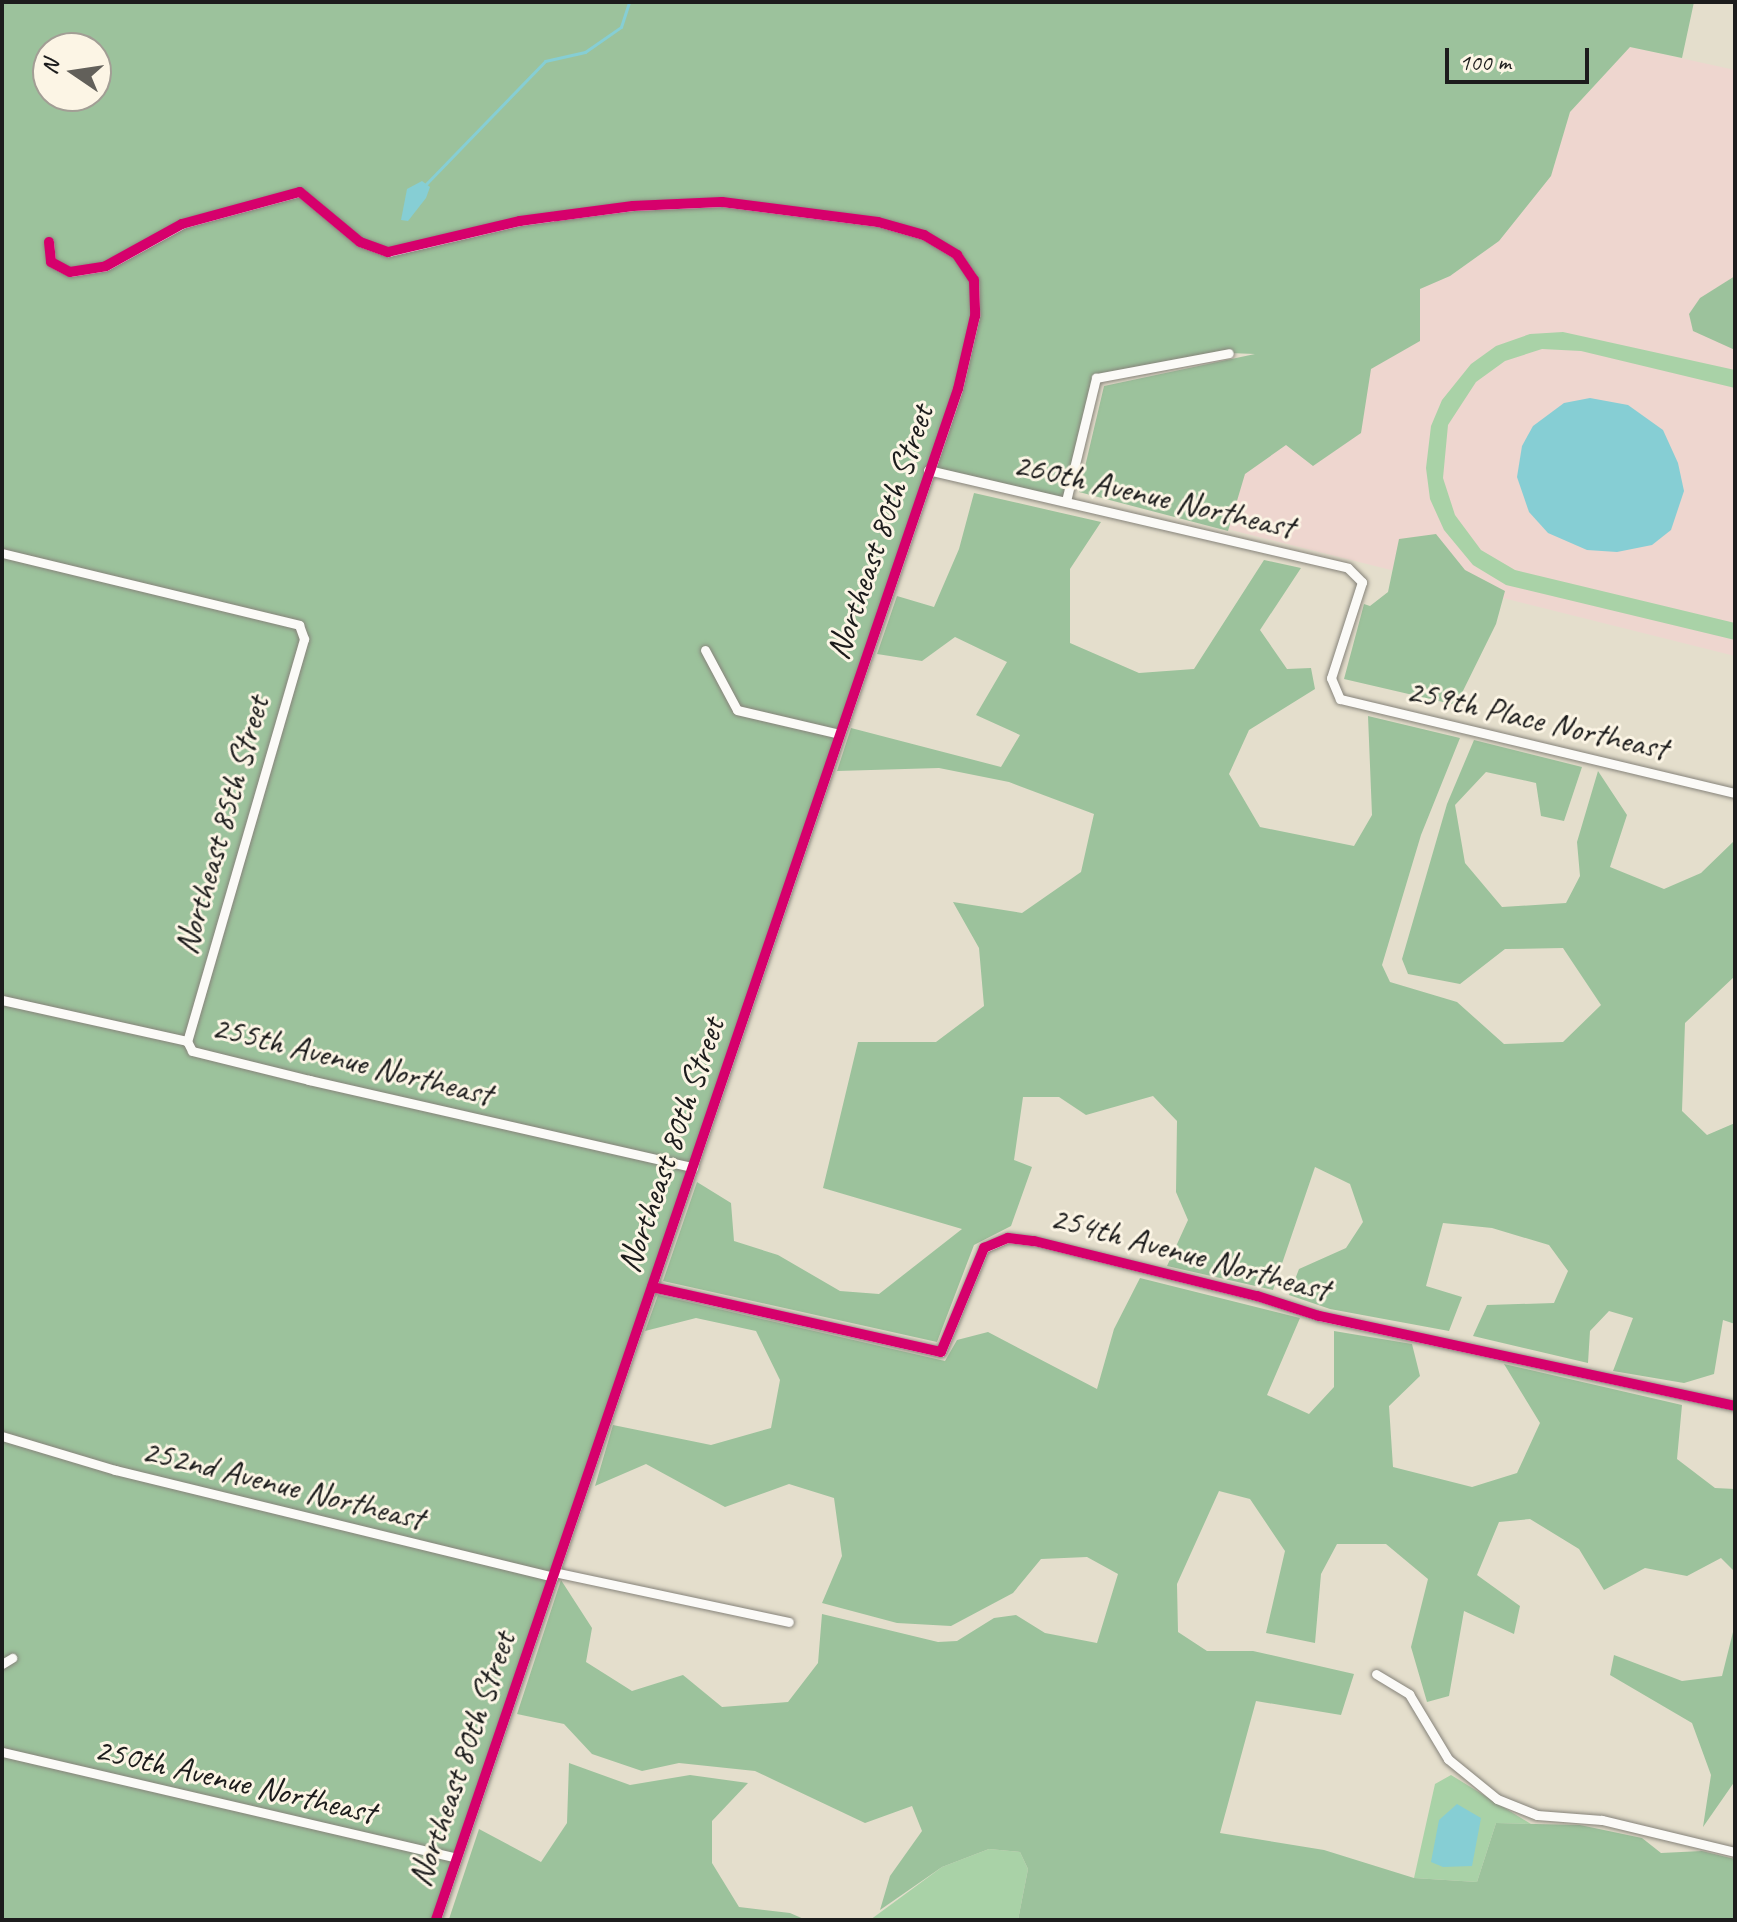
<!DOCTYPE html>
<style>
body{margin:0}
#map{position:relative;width:1737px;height:1922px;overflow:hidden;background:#e4decc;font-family:Caveat,sans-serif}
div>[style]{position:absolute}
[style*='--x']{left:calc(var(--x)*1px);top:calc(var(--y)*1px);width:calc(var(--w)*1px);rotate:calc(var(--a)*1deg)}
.built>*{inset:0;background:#eed6cf}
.green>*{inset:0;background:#a9d2a7}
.forest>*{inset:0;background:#9cc29c}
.water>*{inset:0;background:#86ced4}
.stream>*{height:3px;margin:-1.5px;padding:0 1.5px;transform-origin:1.5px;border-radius:1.5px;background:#86ced4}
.roads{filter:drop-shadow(0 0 2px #86837a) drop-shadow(0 0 2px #86837a)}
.minor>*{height:9px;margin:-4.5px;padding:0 4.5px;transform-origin:4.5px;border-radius:4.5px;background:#fbfaf7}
.cycleway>*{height:10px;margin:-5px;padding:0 5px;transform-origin:5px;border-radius:5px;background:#d6006c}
span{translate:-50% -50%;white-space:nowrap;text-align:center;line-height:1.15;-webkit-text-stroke:6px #fcf5e5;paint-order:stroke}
.street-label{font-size:34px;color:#1c1c1c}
.frame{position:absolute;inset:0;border:4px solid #1c1c1c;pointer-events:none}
.north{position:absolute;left:32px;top:32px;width:80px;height:80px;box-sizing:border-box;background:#fcf5e5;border:2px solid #a29e95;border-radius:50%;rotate:283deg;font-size:22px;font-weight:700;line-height:32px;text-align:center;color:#1c1c1c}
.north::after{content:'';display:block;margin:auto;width:28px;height:36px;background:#62605a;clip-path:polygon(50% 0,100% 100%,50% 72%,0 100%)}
.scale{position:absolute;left:1445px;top:48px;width:144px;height:36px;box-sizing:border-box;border:4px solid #1c1c1c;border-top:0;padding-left:10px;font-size:24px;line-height:28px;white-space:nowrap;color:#1c1c1c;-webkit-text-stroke:6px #fcf5e5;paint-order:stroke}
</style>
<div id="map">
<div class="built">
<div style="clip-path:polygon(1630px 47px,1735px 70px,1735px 656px,1079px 492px,1104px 386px,1260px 354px,1450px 276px,1499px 241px,1551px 176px,1570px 112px)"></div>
</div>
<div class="green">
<div style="clip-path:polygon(1563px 332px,1735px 370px,1735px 388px,1581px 351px,1542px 349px,1505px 361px,1476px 382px,1448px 425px,1443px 478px,1455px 515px,1481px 550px,1515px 570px,1735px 623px,1735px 640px,1506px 585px,1473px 565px,1444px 530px,1430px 499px,1426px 468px,1431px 426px,1442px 400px,1471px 364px,1496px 346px,1530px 334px)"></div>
<div style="clip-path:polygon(1451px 1775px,1531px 1824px,1496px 1823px,1477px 1882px,1414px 1878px,1435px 1784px)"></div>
<div style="clip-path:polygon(989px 1849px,1020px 1852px,1028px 1869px,1018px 1920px,870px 1920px,942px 1867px)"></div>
</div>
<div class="forest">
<div style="clip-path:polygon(evenodd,2px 2px,1694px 2px,1682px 58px,1630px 47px,1570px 112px,1551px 176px,1499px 241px,1450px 276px,1420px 289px,1420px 341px,1371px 369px,1361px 433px,1313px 466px,1286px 445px,1245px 474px,1228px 531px,1079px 492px,1104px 386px,1255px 354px,1229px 353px,1096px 378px,1066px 501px,928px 470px,436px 1920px,2px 1920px,2px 2px,48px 48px,96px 48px,96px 96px,48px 96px,48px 48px)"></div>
<div style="clip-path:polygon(1735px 276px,1735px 350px,1693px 331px,1689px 314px,1700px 298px)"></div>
<div style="clip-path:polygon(974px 493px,1101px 522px,1070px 569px,1070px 643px,1139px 673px,1194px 669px,1264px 560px,1301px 568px,1260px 630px,1287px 669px,1311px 668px,1315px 689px,1249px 730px,1229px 774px,1260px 827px,1354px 846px,1372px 815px,1368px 716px,1460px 738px,1421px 835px,1382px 965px,1390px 982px,1457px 1002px,1504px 1044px,1563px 1042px,1601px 1005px,1563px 948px,1505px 949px,1460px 984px,1408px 974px,1402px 959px,1447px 804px,1474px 740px,1582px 767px,1564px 821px,1541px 816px,1536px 783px,1486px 772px,1455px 805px,1465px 863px,1502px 907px,1566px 903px,1580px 876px,1577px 842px,1598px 771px,1627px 815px,1610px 867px,1664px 889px,1701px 873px,1735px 840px,1735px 976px,1685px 1023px,1682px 1111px,1707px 1135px,1735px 1123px,1735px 1324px,1723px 1320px,1714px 1374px,1684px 1383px,1613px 1371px,1633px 1318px,1609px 1311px,1590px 1331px,1588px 1363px,1473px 1336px,1487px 1305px,1554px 1303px,1568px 1271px,1549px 1245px,1492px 1228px,1443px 1223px,1426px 1286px,1462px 1297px,1449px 1331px,1330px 1309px,1289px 1295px,1299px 1269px,1346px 1248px,1363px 1222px,1350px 1184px,1315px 1167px,1273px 1290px,1167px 1266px,1188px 1220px,1176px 1192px,1177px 1121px,1153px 1096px,1086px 1115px,1059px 1097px,1023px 1097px,1014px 1160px,1032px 1167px,1011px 1226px,974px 1245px,937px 1342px,663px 1281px,697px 1182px,731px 1203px,734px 1241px,778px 1255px,840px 1291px,879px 1294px,962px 1229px,823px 1188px,858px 1042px,936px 1042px,984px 1006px,979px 948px,953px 902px,1022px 913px,1081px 872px,1094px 814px,1009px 782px,939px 768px,837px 771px,851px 728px,1001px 767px,1020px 735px,976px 715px,1007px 662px,955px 637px,922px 661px,877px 654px,897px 596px,934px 607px,959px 549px)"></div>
<div style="clip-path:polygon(1436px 534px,1465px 570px,1505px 591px,1496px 624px,1456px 705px,1344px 679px,1364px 604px,1370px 606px,1388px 592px,1399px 539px)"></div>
<div style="clip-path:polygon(1140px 1278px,1300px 1318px,1267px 1395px,1309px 1414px,1334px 1387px,1334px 1331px,1412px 1344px,1420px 1376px,1389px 1406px,1393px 1467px,1472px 1487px,1517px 1473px,1540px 1423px,1504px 1364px,1682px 1405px,1677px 1459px,1715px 1488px,1735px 1489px,1735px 1572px,1721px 1558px,1687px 1576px,1645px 1568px,1604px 1590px,1579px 1549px,1530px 1519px,1499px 1522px,1477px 1575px,1520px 1606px,1514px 1634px,1464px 1611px,1449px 1696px,1427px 1702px,1411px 1647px,1428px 1579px,1386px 1544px,1337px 1544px,1321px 1574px,1315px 1643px,1266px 1633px,1285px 1551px,1250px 1499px,1219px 1491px,1177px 1584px,1178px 1632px,1207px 1651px,1253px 1651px,1354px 1674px,1341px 1715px,1256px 1701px,1220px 1833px,1324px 1850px,1414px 1878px,1477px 1882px,1496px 1823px,1580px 1825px,1642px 1838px,1661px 1853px,1702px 1851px,1735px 1859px,1735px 1920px,1018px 1920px,1028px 1869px,1020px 1852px,989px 1849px,942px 1867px,880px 1910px,890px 1876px,922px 1831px,912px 1806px,865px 1823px,755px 1771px,679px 1763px,642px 1771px,592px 1754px,564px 1724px,517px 1714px,561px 1580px,592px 1628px,586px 1662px,632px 1691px,683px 1675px,722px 1707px,788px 1702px,818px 1663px,822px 1614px,938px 1642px,957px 1641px,994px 1618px,1016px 1615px,1045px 1633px,1097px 1643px,1118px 1574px,1087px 1557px,1041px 1559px,1013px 1593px,951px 1626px,897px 1623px,822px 1603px,842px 1556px,834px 1498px,789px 1484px,725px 1507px,646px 1464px,595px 1486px,613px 1425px,711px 1445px,771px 1428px,780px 1380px,756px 1331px,696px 1318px,645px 1331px,658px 1295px,945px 1361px,957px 1340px,988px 1332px,1097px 1389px,1114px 1329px)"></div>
<div style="clip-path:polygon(1735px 1624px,1735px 1781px,1703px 1827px,1711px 1775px,1692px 1723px,1610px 1675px,1614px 1655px,1682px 1681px,1722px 1676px)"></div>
<div style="clip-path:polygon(569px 1763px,630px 1785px,690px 1775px,748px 1783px,712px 1821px,712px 1863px,739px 1907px,790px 1913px,806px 1920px,449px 1919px,479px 1829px,541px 1862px,567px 1823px)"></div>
</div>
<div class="water">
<div style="clip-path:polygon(422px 181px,430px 187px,426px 198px,408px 221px,401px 220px,407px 189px)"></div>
<div style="clip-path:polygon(1590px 398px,1628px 405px,1663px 430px,1678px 463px,1684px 491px,1671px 530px,1652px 545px,1617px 552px,1587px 550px,1548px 533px,1529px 512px,1517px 477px,1522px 446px,1533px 426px,1564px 403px)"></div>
<div style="clip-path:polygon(1457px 1804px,1481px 1818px,1472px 1866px,1443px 1867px,1431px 1862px,1439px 1820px)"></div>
</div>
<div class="stream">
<div style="--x:426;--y:184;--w:171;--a:-45.9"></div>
<div style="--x:545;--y:61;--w:41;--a:-12.7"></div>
<div style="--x:585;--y:52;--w:44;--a:-34.8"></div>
<div style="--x:621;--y:27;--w:26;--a:-72"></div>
</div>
<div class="roads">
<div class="minor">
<div style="--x:49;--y:242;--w:20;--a:84"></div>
<div style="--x:51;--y:262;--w:21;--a:28"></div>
<div style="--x:70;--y:272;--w:36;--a:-9"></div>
<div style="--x:106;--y:266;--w:87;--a:-28.9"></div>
<div style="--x:182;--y:224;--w:122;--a:-15.2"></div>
<div style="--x:300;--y:192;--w:78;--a:39.8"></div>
<div style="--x:360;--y:242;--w:30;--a:20"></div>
<div style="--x:388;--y:252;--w:136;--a:-13.2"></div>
<div style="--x:520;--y:221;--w:114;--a:-7.6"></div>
<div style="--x:633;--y:206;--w:89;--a:-2.6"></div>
<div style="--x:722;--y:202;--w:157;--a:7.3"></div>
<div style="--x:878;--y:222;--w:48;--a:15.8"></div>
<div style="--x:924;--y:235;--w:39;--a:31"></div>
<div style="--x:957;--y:255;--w:30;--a:56"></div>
<div style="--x:974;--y:280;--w:36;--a:88"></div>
<div style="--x:975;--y:316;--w:75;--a:103.1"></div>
<div style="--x:958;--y:389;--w:1618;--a:108.83"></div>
<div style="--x:928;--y:470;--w:431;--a:13.1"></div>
<div style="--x:1348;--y:568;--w:20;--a:45"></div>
<div style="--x:1362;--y:582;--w:101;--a:107.9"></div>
<div style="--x:1331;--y:678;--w:23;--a:67"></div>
<div style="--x:1340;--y:699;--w:406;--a:13.4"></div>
<div style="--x:1066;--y:501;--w:127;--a:-76.3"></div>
<div style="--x:1096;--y:378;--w:135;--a:-10.6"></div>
<div style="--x:2;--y:553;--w:306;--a:13.6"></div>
<div style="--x:299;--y:625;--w:15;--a:70"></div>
<div style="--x:304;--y:639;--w:419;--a:106.2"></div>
<div style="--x:705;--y:650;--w:68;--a:61.9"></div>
<div style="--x:737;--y:710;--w:105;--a:13.2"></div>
<div style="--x:2;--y:1000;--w:189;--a:12.5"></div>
<div style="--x:187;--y:1041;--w:11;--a:63"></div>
<div style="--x:192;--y:1051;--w:121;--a:13.9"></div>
<div style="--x:309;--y:1080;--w:394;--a:12.8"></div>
<div style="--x:652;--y:1287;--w:296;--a:12.7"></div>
<div style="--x:941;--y:1352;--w:113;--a:-67.5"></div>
<div style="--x:984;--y:1248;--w:26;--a:-23"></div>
<div style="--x:1008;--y:1238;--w:26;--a:7"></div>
<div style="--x:1034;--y:1241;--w:230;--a:13.9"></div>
<div style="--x:1257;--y:1296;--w:65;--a:17.9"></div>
<div style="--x:1319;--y:1316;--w:426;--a:12.2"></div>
<div style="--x:2;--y:1436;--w:118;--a:16.7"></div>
<div style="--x:115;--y:1470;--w:451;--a:13.7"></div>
<div style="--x:554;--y:1572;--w:240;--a:12"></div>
<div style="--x:2;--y:1664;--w:12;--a:-31"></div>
<div style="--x:1376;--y:1674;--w:39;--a:31"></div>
<div style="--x:1409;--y:1694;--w:76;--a:59"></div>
<div style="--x:1448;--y:1759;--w:63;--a:39.2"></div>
<div style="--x:1497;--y:1799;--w:43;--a:21.8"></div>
<div style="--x:1537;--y:1815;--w:65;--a:4.4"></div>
<div style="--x:1602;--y:1820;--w:137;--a:13.5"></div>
<div style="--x:2;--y:1752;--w:466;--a:13.1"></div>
</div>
</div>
<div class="cycleway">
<div style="--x:49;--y:242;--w:20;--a:84"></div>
<div style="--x:51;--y:262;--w:21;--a:28"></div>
<div style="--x:70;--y:272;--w:36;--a:-9"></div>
<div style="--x:106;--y:266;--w:87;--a:-28.9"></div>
<div style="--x:182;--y:224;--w:122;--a:-15.2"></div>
<div style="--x:300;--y:192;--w:78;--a:39.8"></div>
<div style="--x:360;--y:242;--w:30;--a:20"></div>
<div style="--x:388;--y:252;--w:136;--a:-13.2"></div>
<div style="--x:520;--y:221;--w:114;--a:-7.6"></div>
<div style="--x:633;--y:206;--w:89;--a:-2.6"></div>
<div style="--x:722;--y:202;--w:157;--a:7.3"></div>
<div style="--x:878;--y:222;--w:48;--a:15.8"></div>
<div style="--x:924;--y:235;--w:39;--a:31"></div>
<div style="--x:957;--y:255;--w:30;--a:56"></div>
<div style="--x:974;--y:280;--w:36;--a:88"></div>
<div style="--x:975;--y:316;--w:75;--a:103.1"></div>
<div style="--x:958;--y:389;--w:1618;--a:108.83"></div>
<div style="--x:652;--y:1287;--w:296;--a:12.7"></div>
<div style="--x:941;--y:1352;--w:113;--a:-67.5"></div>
<div style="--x:984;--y:1248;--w:26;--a:-23"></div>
<div style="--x:1008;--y:1238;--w:26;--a:7"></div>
<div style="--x:1034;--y:1241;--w:230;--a:13.9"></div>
<div style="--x:1257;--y:1296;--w:65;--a:17.9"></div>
<div style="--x:1319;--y:1316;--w:426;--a:12.2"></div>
</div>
<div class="street-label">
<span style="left:1154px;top:495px;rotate:13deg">260th Avenue Northeast</span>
<span style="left:879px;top:532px;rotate:-71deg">Northeast 80th Street</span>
<span style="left:1537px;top:719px;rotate:13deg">259th Place Northeast</span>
<span style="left:221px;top:825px;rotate:-74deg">Northeast 85th Street</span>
<span style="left:352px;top:1060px;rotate:14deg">255th Avenue Northeast</span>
<span style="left:670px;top:1145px;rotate:-71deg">Northeast 80th Street</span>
<span style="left:1190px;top:1253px;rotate:15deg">254th Avenue Northeast</span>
<span style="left:283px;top:1484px;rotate:14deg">252nd Avenue Northeast</span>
<span style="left:461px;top:1759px;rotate:-71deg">Northeast 80th Street</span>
<span style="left:235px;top:1780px;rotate:13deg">250th Avenue Northeast</span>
</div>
<div class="frame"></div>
<div class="north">N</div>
<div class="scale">100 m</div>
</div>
